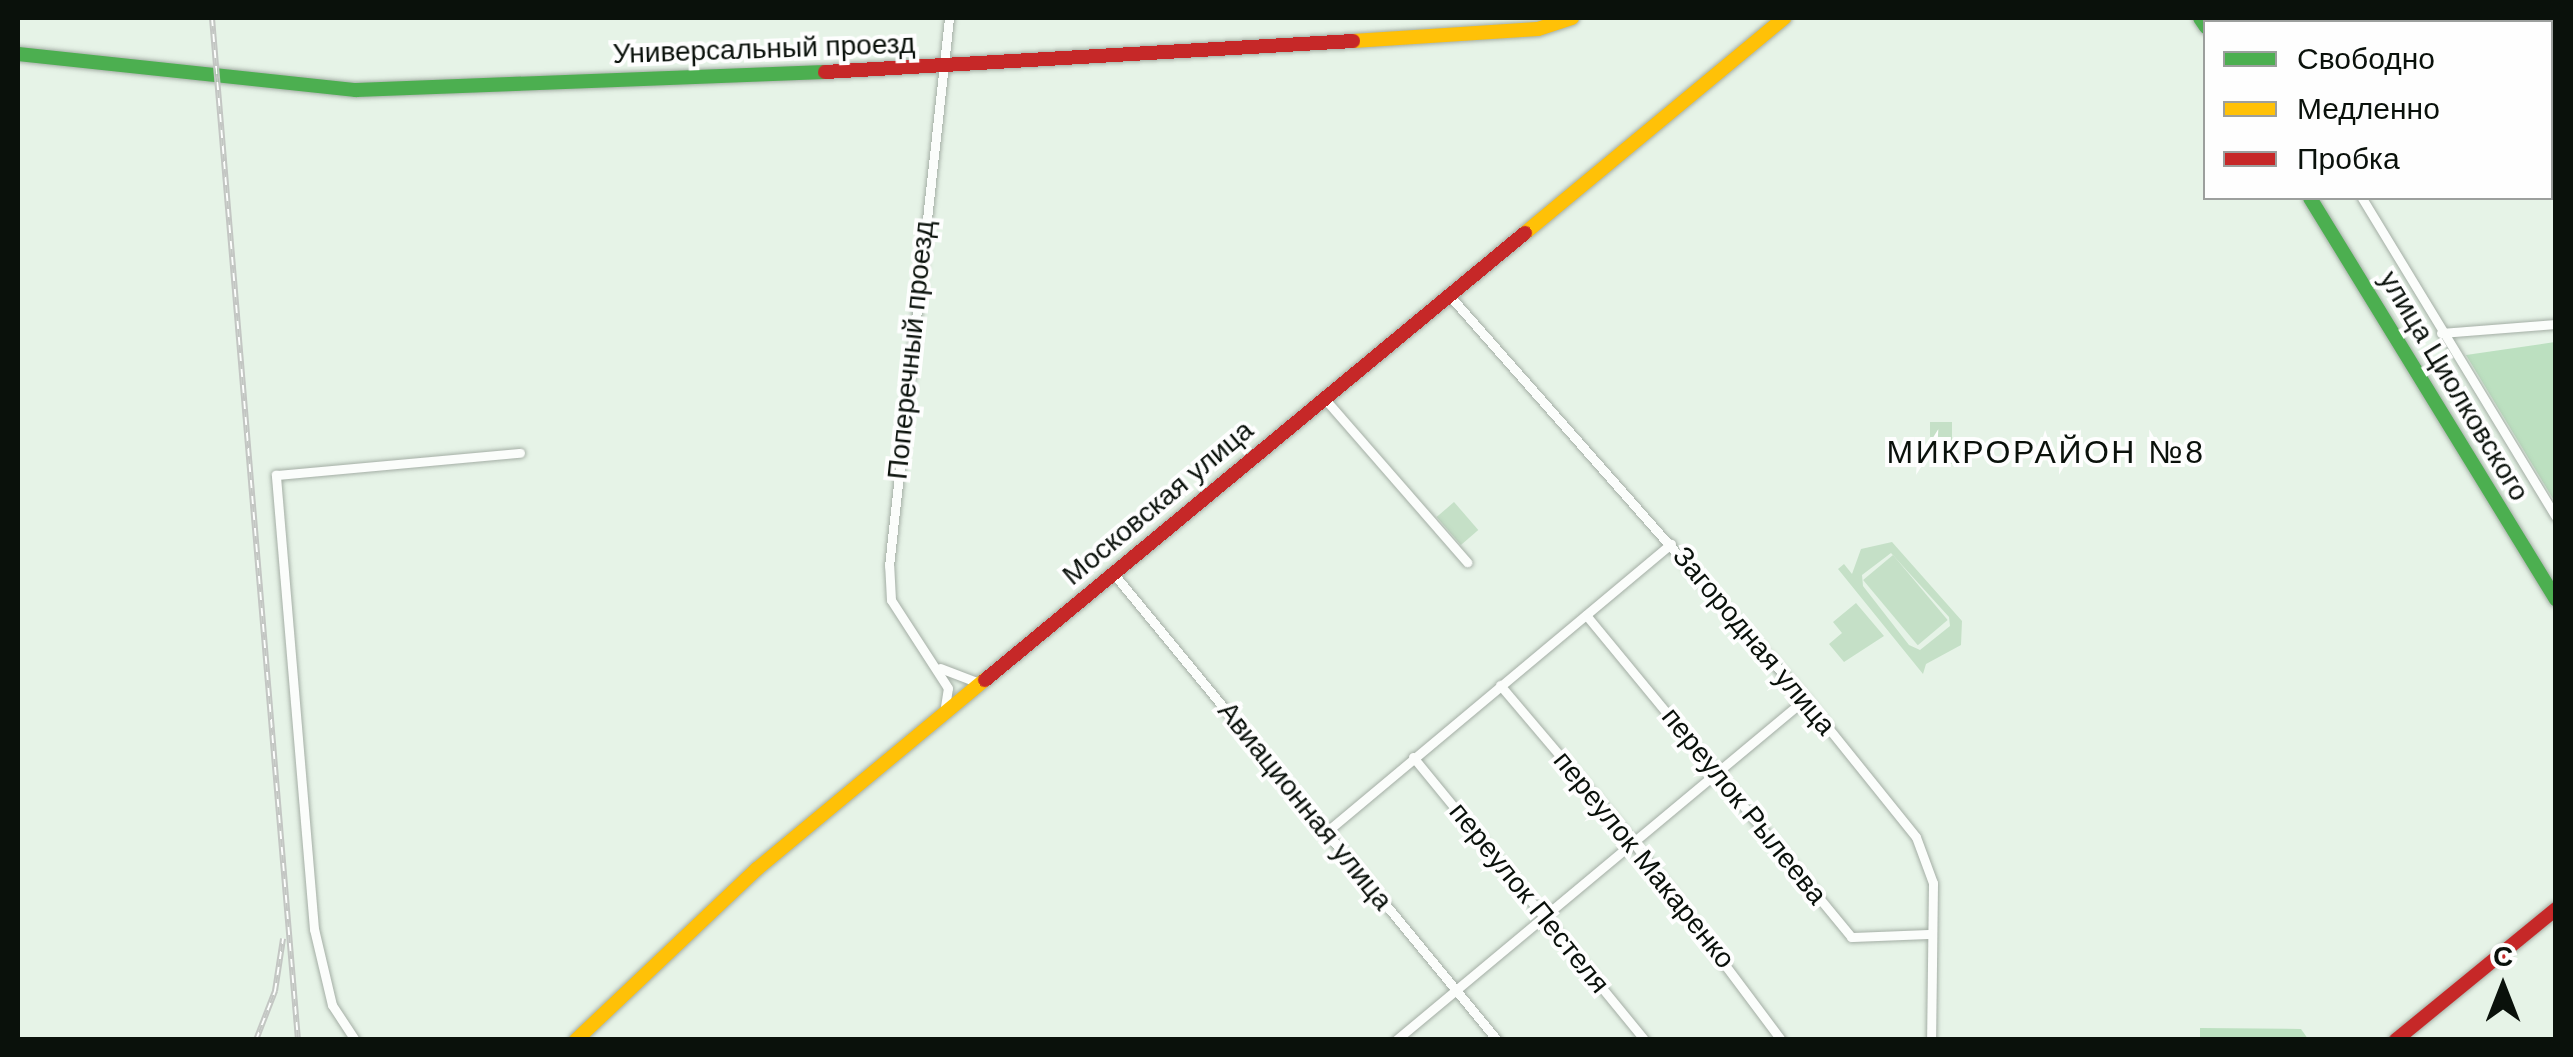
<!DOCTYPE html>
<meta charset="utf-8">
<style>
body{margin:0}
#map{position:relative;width:2573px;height:1057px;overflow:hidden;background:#e6f3e7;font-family:Arial,sans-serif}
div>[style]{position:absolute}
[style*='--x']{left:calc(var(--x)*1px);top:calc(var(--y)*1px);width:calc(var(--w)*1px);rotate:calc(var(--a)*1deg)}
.green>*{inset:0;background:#c5e0c7;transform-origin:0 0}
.forest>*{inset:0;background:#bce0c0}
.roads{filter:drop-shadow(0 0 2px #a4aea5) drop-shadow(0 0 2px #a4aea5)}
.street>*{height:9px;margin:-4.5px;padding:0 4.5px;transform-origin:4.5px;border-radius:4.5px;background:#fbfdfb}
.fast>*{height:14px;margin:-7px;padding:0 7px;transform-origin:7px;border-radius:7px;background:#4caf50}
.slow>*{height:14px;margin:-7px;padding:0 7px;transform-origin:7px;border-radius:7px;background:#ffc107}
.jam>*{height:14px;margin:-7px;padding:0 7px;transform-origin:7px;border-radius:7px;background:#c62828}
.rail>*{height:6px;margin-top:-3px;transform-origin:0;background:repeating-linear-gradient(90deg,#fefefe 0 8px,#c3c6c3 0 16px);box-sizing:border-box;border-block:2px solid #c3c6c3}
span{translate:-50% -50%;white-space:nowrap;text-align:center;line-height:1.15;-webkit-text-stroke:8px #fefefe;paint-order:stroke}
.street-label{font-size:28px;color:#0a110b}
.quarter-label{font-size:32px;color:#0a110b;letter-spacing:2.5px}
.frame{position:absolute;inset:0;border:20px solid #0a110b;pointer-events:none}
.legend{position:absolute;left:2203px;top:20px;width:350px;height:180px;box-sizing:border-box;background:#fefefe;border:2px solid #9c9f9d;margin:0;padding:12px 18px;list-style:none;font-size:30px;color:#0a110b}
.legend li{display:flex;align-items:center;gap:20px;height:50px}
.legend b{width:50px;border:2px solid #9c9f9d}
.north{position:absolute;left:2453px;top:937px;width:100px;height:100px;-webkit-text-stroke:8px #fefefe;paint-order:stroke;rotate:0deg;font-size:28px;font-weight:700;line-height:40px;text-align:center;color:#0a110b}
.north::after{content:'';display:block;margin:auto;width:35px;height:45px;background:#0a110b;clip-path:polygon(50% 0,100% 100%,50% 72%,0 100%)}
</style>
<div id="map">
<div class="green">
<div style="left:1930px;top:422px;width:22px;height:42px"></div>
<div style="left:1454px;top:502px;width:37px;height:23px;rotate:49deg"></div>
<div style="clip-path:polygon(evenodd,1892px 542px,1962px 621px,1961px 645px,1926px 664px,1923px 674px,1838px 569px,1844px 564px,1852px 574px,1861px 549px,1892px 542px,1891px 553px,1949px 617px,1950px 626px,1920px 650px,1909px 645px,1863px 586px,1862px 575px,1891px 553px)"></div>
<div style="left:1893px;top:555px;width:85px;height:39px;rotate:50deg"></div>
<div style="clip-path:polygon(1856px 603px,1884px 636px,1844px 662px,1829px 644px,1842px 633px,1833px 622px)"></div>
</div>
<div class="forest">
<div style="clip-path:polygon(2555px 342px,2556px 342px,2555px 502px,2466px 355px)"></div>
<div style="clip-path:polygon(2200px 1028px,2301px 1029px,2308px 1039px,2200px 1039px)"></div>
</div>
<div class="roads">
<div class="street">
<div style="--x:2256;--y:18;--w:5;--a:53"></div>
<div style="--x:2362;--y:198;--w:373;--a:58.7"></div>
<div style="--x:1449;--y:295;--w:538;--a:48.61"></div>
<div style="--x:1805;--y:699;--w:177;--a:51.2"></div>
<div style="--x:1916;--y:837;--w:49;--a:69.7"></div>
<div style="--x:1933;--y:883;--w:157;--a:90.7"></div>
<div style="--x:2441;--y:333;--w:115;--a:-4.5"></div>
<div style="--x:1324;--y:398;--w:218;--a:48.9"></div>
<div style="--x:1113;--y:573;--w:605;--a:50.57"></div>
<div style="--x:1586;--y:615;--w:417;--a:50.5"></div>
<div style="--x:1851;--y:937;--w:79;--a:-2.2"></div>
<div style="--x:940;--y:668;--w:42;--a:21"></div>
<div style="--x:1500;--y:685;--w:206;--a:49.7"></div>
<div style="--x:1633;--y:842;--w:247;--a:53.2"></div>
<div style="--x:944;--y:713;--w:25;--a:-81"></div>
<div style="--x:948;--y:688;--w:105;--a:-122.9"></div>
<div style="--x:891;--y:600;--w:34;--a:-93"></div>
<div style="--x:889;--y:566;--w:551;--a:-83.75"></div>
<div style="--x:1413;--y:757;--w:366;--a:50.7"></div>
<div style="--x:1325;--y:833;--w:451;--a:-39.9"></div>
<div style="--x:355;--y:1040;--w:42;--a:-123.3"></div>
<div style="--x:332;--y:1005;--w:78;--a:-103.3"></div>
<div style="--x:314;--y:929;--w:456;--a:-94.8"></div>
<div style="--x:276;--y:475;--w:245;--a:-5.2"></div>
<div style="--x:1396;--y:1040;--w:533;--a:-39.82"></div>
</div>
<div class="fast">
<div style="--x:2200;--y:18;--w:11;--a:56"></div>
<div style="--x:18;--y:54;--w:340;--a:6.1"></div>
<div style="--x:356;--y:90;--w:469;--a:-2.2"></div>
<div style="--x:2310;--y:198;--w:471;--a:58.5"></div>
</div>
<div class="slow">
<div style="--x:1353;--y:41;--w:185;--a:-3.7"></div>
<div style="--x:1538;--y:29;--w:36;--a:-18"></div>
<div style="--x:1525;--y:233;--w:337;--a:-39.7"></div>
<div style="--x:576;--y:1040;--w:249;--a:-43.4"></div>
<div style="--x:757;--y:869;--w:296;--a:-39.7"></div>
</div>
<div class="jam">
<div style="--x:825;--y:72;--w:529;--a:-3.36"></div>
<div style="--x:985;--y:680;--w:701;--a:-39.62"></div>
<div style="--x:2396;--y:1040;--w:207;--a:-39.3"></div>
</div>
</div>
<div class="rail">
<div style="--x:212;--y:18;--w:1026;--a:85.19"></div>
<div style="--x:256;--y:1040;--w:53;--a:-68.8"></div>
<div style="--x:275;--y:991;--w:53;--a:-81.3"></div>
</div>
<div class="street-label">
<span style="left:764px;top:49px;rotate:-2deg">Универсальный проезд</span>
<span style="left:911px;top:350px;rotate:-84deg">Поперечный проезд</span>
<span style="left:2454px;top:386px;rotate:59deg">улица Циолковского</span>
<span style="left:1158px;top:503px;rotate:-40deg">Московская улица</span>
<span style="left:1754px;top:641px;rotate:50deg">Загородная улица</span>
<span style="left:1305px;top:806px;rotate:51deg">Авиационная улица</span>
<span style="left:1744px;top:806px;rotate:51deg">переулок Рылеева</span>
<span style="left:1644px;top:860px;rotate:51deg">переулок Макаренко</span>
<span style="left:1529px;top:898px;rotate:51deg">переулок Пестеля</span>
</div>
<div class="quarter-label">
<span style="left:2046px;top:452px">МИКРОРАЙОН №8</span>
</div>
<div class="frame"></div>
<ul class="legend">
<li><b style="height:12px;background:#4caf50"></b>Свободно</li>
<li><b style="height:12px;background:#ffc107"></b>Медленно</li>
<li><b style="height:12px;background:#c62828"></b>Пробка</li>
</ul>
<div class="north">С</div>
</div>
